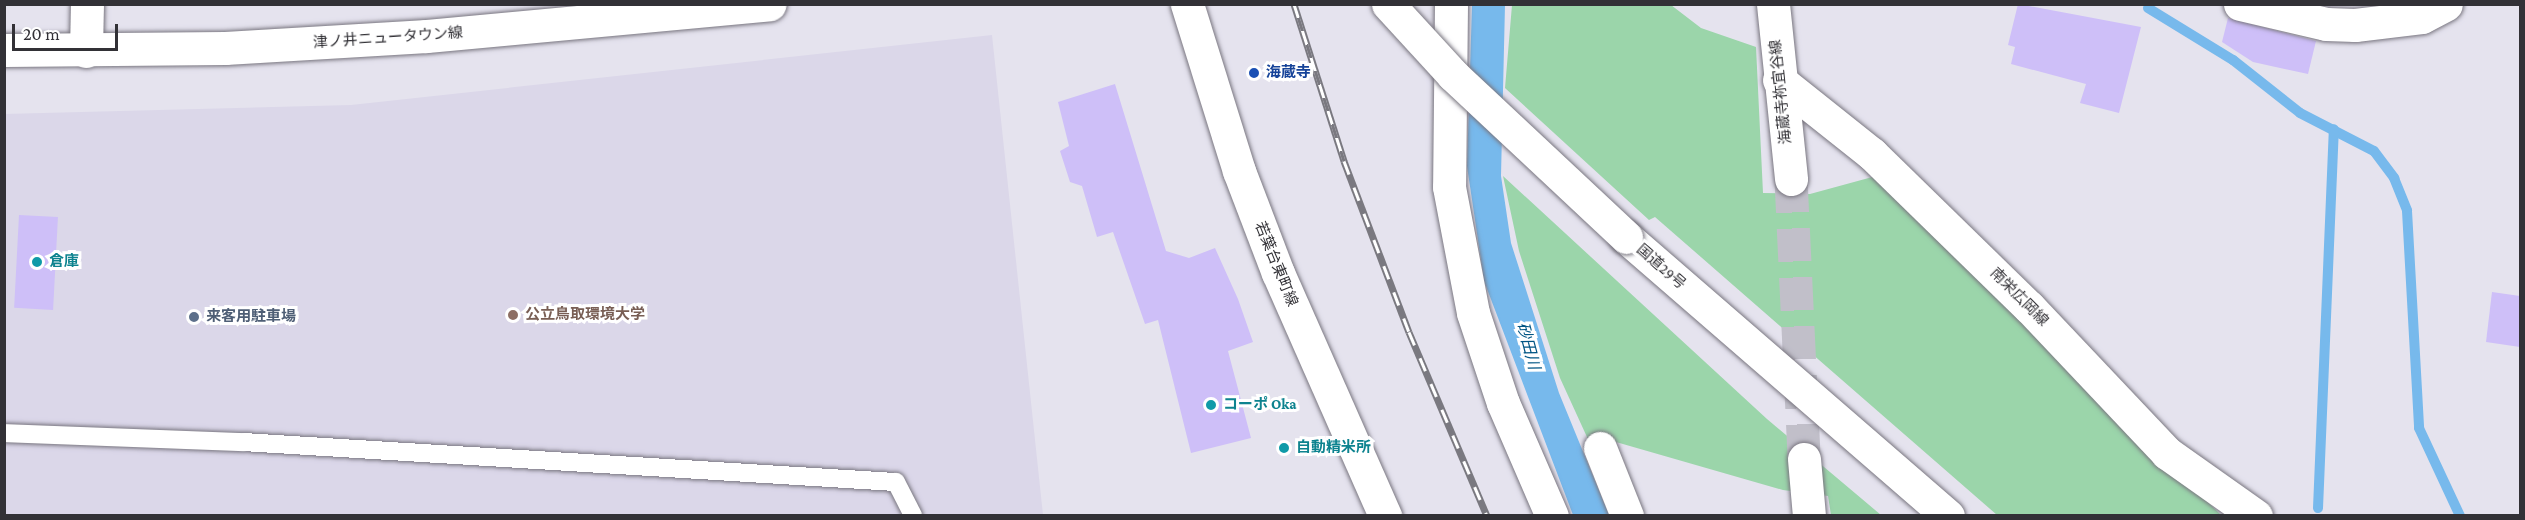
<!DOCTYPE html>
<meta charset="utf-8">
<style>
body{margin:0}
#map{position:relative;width:2525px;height:520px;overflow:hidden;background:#e5e3ee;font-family:"Crimson Pro","Noto Sans JP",serif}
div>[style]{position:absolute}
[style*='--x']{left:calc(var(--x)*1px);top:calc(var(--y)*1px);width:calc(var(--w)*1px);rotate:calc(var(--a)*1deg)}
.built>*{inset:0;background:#dbd7e9}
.green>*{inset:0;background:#9bd5aa}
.water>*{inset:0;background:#77b9ec}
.stream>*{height:10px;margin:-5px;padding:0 5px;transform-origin:5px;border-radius:5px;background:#77b9ec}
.building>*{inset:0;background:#cebff8;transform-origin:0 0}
.street-tunnel>*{height:33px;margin-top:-16.5px;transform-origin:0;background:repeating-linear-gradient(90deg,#c1bfc9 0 33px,transparent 0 49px)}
.roads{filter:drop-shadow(0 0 2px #797680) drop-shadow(0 0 2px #797680)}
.lane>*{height:18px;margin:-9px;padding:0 9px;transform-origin:9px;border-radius:9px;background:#fff}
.street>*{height:33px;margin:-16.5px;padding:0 16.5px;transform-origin:16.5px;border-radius:16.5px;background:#fff}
.secondary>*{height:33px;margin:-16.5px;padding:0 16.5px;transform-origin:16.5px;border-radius:16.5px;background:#fff}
.highway>*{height:33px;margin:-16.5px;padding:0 16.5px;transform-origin:16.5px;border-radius:16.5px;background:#fff}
.rail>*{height:7px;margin-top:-3.5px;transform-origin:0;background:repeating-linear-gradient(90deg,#fff 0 14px,#7a7980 0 28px);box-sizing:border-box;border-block:2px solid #7a7980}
.bridges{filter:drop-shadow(0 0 2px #797680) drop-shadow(0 0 2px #797680)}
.highway-bridge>*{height:33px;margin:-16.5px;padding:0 16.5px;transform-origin:16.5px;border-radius:16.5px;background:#fff}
.dots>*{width:16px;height:16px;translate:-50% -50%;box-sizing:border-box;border:3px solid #fff;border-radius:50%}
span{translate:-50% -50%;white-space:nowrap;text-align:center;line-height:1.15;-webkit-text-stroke:6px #fff;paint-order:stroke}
.street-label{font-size:15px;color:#323136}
.transit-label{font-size:15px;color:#164399;font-weight:700}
.left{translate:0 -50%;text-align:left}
.culture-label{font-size:15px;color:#0d838f;font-weight:700}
.education-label{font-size:15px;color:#785e54;font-weight:700}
.service-label{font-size:15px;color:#4e5e75;font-weight:700}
.water-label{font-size:16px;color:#015584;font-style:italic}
.frame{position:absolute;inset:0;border:6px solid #323136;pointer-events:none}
.scale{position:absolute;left:12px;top:24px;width:106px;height:27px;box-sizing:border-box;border:3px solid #323136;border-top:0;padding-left:8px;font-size:18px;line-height:21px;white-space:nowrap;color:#323136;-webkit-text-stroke:4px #fff;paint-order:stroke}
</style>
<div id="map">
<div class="built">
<div style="clip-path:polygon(992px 35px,1043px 515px,5px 515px,4px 114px,351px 105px)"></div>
</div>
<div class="green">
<div style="clip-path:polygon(1512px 5px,1671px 5px,1701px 28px,1756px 47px,1763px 193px,1810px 194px,1876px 176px,2221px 515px,1997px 515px,1655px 217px,1649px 220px,1505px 88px)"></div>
<div style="clip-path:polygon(1503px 176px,1767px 419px,1881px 515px,1831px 515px,1828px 496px,1783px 490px,1609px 440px,1592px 448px,1560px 378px,1519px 251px)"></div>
</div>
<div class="water">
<div style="clip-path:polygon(1472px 5px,1505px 5px,1501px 176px,1511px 243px,1559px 393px,1609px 515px,1573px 515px,1484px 281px,1467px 166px)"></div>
</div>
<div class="stream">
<div style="--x:2148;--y:8;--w:100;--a:31.5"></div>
<div style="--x:2233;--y:60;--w:85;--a:38.3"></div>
<div style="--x:2300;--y:113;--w:83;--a:27.2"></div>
<div style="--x:2374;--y:151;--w:34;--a:53"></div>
<div style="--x:2394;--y:178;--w:35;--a:68"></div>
<div style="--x:2407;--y:211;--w:217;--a:86.8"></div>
<div style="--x:2419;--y:428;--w:97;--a:65"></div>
<div style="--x:2318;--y:508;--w:379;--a:-87.6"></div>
</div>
<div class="building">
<div style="clip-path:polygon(2018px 4px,2141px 27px,2119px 113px,2080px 103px,2086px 84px,2011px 64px,2015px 47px,2008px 45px)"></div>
<div style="clip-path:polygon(2228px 18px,2316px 41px,2308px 74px,2253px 62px,2222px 42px)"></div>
<div style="clip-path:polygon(1115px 84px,1166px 251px,1189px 258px,1215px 248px,1238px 299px,1253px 342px,1228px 351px,1251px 438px,1191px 453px,1158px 320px,1145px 324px,1113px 232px,1097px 237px,1082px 186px,1070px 182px,1060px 151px,1069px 146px,1058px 102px)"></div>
<div style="left:19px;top:215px;width:39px;height:93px;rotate:3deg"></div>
<div style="clip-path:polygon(2492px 292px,2520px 296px,2520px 347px,2486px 342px)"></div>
</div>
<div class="street-tunnel">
<div style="--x:1791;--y:179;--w:280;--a:87.3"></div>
</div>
<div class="roads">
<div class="lane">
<div style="--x:4;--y:433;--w:239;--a:2.2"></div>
<div style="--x:243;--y:442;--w:654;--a:3.51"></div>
<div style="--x:896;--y:482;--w:38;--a:63"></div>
</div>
<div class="street">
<div style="--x:1451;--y:4;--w:183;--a:90.6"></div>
<div style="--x:1449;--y:187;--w:128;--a:79.2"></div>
<div style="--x:1473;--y:313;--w:95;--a:71.6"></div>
<div style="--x:1503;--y:403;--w:123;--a:66.6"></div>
<div style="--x:1773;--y:4;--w:176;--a:84.1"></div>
<div style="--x:2240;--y:4;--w:88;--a:13.1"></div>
<div style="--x:2326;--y:24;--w:29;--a:2"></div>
<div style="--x:2355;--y:25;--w:67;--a:-6.8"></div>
<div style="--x:2422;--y:17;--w:27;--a:-28"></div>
<div style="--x:1779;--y:80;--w:119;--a:38.5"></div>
<div style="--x:1872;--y:154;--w:219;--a:44.3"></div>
<div style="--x:2029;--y:307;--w:201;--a:46.6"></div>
<div style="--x:2167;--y:453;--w:109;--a:35.3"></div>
<div style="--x:1600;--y:448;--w:73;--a:68.3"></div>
<div style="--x:1804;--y:459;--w:57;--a:85"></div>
</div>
<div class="secondary">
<div style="--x:1187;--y:4;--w:175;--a:72.7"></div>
<div style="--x:1239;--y:171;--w:109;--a:69.1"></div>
<div style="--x:1278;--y:273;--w:266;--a:66.2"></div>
<div style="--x:4;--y:50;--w:221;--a:-0.5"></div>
<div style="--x:225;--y:48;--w:202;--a:-3.4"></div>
<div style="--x:427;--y:36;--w:344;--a:-5.3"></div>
<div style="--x:86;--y:51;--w:47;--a:-88.8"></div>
</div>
<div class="highway">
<div style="--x:1626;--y:237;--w:426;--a:40.9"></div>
</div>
</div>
<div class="rail">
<div style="--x:1294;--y:4;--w:165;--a:72.3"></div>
<div style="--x:1344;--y:161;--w:183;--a:69.2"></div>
<div style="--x:1409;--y:332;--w:200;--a:67"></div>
</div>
<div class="bridges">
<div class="highway-bridge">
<div style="--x:1388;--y:4;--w:96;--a:47.5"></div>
<div style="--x:1453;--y:75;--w:237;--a:43.1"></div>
</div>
</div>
<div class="dots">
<div style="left:1254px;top:73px;background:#1a4fb4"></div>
<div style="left:37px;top:262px;background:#0f9aa8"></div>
<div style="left:513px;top:315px;background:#8d6e63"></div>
<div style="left:194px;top:317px;background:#5c6f8a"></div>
<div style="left:1211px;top:405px;background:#0f9aa8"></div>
<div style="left:1284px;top:448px;background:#0f9aa8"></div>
</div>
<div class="street-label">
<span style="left:388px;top:38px;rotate:-4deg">津ノ井ニュータウン線</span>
<span style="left:1781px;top:92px;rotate:-96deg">海蔵寺祢宜谷線</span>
<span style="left:1276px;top:264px;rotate:68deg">若葉台東町線</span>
<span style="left:1661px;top:267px;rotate:41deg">国道29号</span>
<span style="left:2019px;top:297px;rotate:45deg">南栄広岡線</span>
</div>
<div class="transit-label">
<span class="left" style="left:1266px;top:73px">海蔵寺</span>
</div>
<div class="culture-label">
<span class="left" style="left:49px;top:262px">倉庫</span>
<span class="left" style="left:1223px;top:405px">コーポ Oka</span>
<span class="left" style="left:1296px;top:448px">自動精米所</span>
</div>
<div class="education-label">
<span class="left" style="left:525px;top:315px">公立鳥取環境大学</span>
</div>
<div class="service-label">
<span class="left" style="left:206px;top:317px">来客用駐車場</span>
</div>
<div class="water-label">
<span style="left:1528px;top:346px;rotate:75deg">砂田川</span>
</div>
<div class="frame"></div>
<div class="scale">20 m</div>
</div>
